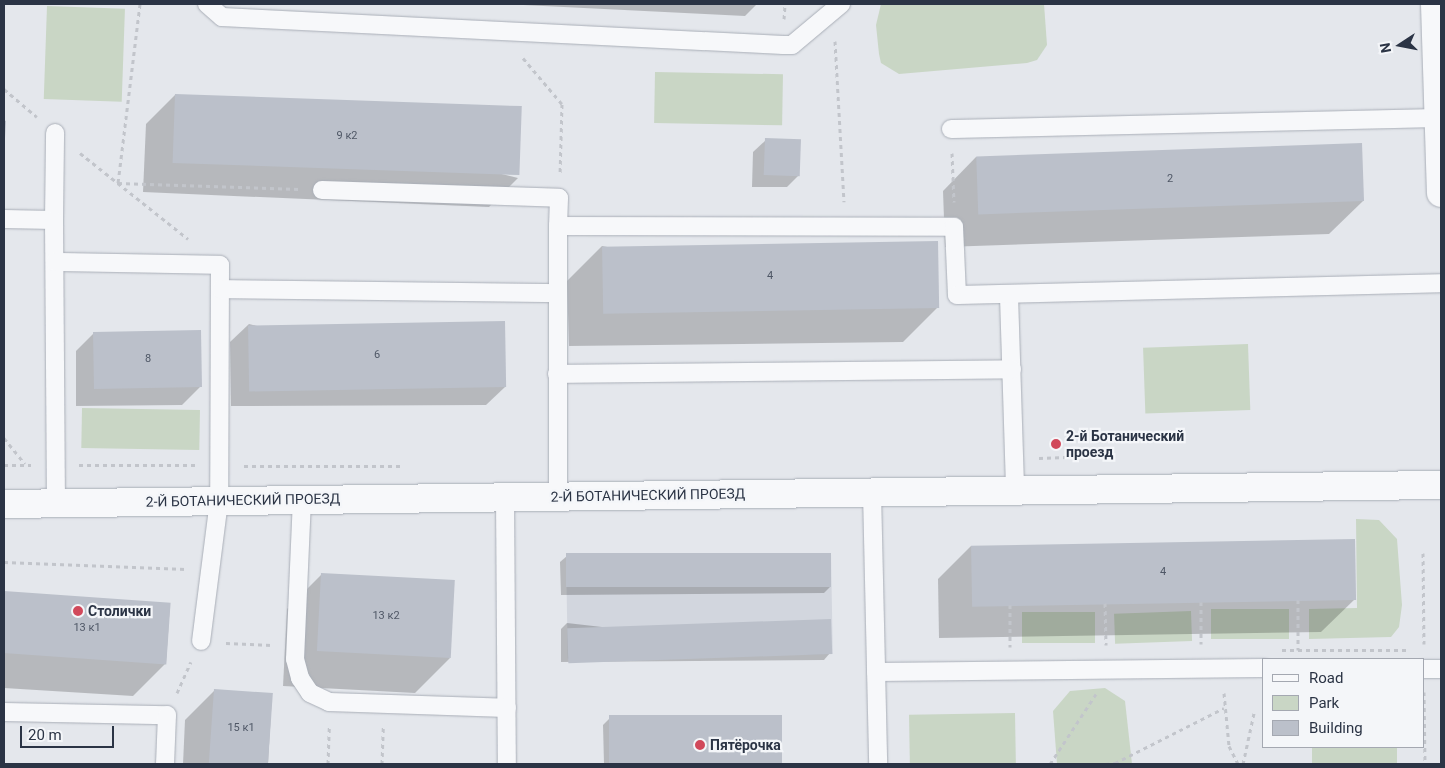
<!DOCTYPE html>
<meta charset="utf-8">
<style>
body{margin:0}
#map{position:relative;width:1445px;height:768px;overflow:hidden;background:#e4e7ec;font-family:Roboto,sans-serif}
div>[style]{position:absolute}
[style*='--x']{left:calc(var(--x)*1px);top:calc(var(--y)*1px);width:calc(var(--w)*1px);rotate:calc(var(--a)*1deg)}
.built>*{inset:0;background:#d2d6de;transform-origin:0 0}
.green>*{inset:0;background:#c9d6c5;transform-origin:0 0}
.shadow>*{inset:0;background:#0003}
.building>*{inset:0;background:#bbc0ca;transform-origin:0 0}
.path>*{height:3px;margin-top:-1.5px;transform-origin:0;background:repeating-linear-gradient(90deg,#c2c5cb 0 4px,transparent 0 8px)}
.roads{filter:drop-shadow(0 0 1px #a9aeb7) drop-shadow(0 0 1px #a9aeb7)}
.lane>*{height:18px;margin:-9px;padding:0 9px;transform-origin:9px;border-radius:9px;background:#f7f8fa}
.street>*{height:28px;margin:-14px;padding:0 14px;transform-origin:14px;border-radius:14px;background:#f7f8fa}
.dots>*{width:14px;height:14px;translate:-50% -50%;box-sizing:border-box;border:2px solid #f4f6f9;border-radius:50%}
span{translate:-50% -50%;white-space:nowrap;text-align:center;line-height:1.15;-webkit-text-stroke:4.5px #f4f6f9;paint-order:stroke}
.number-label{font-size:11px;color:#4f5766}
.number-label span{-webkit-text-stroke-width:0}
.poi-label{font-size:14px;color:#2b3445;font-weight:700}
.left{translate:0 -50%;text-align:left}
.street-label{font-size:14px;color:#2b3445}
.frame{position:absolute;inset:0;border:5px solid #2b3445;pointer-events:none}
.legend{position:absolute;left:1262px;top:658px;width:162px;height:90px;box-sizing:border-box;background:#f4f6f9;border:1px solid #a4a8b1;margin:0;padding:6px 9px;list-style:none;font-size:15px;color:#2b3445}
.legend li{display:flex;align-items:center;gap:10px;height:25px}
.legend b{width:25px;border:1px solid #a4a8b1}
.north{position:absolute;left:1375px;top:20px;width:50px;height:50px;-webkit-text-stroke:4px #f4f6f9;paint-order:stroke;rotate:259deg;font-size:14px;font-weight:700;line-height:20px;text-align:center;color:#2b3445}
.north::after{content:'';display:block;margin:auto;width:18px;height:22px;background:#2b3445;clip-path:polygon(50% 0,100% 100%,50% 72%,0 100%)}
.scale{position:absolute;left:20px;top:726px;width:94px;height:22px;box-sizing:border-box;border:2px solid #2b3445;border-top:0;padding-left:6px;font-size:15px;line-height:18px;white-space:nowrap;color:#2b3445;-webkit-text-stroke:4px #f4f6f9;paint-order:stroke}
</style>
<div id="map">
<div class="built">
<div style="left:831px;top:553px;width:101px;height:265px;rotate:89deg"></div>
</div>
<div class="green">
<div style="clip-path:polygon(881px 4px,1044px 4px,1047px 45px,1037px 60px,1027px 63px,899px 74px,881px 63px,879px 54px,876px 25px)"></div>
<div style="left:47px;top:6px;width:78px;height:93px;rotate:2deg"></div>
<div style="left:655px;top:72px;width:128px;height:51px;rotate:1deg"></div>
<div style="left:1248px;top:344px;width:66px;height:105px;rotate:88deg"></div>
<div style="left:82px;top:408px;width:118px;height:40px;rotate:1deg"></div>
<div style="clip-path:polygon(1356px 519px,1379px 520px,1397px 539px,1402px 605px,1399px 627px,1391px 637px,1309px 639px,1309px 609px,1357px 608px)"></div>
<div style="left:1289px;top:609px;width:30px;height:78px;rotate:90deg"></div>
<div style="left:1191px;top:611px;width:30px;height:77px;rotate:88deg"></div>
<div style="left:1022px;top:612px;width:73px;height:31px"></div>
<div style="clip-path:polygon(1105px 688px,1125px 701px,1132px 764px,1057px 764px,1053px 711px,1070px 691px)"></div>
<div style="left:1015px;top:713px;width:51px;height:106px;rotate:89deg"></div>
<div style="left:1312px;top:747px;width:85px;height:18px"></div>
</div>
<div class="shadow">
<div style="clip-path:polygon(503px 4px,757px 4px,745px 16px)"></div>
<div style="clip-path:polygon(175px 95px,518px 178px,489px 207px,143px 192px,146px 124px)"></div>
<div style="clip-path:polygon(766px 140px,799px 175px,787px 187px,752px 187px,753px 152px)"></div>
<div style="clip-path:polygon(976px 157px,1363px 201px,1329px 234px,945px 247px,943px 191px)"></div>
<div style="clip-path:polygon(602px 246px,938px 307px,903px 342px,569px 346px,567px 281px)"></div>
<div style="clip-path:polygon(249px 324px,505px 387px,486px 405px,231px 406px,230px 342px)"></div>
<div style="clip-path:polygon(94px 333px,201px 386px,182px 405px,76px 406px,76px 351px)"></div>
<div style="clip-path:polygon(971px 546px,1355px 599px,1321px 632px,939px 638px,938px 579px)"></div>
<div style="clip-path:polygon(567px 556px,830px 587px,824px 593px,561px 595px,560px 562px)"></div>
<div style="clip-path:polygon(322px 574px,450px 658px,415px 693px,283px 686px,287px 609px)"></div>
<div style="clip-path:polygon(4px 593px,170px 604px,166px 663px,133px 696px,4px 688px)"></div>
<div style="clip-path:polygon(567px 623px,830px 653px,824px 660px,561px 662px,561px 629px)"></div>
<div style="clip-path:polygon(214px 691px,272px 694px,268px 764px,183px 764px,185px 720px)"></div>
<div style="clip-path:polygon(780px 717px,781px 764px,604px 764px,603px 725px,609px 719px)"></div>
</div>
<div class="building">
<div style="left:175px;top:94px;width:347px;height:69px;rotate:2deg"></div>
<div style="clip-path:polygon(4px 120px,6px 121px,5px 138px,4px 138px)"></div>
<div style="left:765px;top:138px;width:36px;height:37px;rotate:2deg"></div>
<div style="left:1362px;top:143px;width:58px;height:386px;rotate:88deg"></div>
<div style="left:938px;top:241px;width:67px;height:336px;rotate:89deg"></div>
<div style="left:505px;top:321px;width:66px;height:257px;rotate:89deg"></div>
<div style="left:201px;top:330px;width:57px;height:108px;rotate:89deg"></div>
<div style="left:1355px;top:539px;width:61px;height:384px;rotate:89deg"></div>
<div style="left:831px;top:553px;width:34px;height:265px;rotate:90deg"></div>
<div style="left:321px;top:573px;width:134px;height:78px;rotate:3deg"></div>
<div style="left:4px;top:591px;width:167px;height:62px;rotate:4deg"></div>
<div style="left:831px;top:619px;width:35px;height:264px;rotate:88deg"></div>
<div style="left:214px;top:689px;width:59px;height:75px;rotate:4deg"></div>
<div style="left:782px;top:715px;width:49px;height:173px;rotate:90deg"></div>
</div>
<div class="path">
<div style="--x:140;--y:4;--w:180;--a:97"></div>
<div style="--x:118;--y:183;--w:181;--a:1.9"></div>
<div style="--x:784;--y:19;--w:15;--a:-86"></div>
<div style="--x:835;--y:41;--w:161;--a:86.8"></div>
<div style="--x:523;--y:58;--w:60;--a:49.7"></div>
<div style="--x:562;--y:104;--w:71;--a:91.6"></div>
<div style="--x:4;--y:89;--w:43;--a:40.3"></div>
<div style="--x:80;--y:153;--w:138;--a:38.5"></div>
<div style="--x:952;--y:153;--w:49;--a:87.7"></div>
<div style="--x:4;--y:438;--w:33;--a:51"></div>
<div style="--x:1039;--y:458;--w:34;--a:-2"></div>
<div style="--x:4;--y:465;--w:27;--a:0"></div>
<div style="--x:79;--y:465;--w:117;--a:0"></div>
<div style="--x:244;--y:466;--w:159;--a:0"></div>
<div style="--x:1423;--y:553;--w:91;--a:89.4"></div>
<div style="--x:4;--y:562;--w:182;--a:2.2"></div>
<div style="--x:1298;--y:600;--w:50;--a:90"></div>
<div style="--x:1201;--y:602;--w:42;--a:90"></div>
<div style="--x:1105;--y:603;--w:42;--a:88.6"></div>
<div style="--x:1010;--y:605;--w:42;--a:90"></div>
<div style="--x:226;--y:643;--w:46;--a:2.5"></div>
<div style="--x:1282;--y:650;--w:127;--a:0"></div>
<div style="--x:1424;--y:692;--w:72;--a:89.2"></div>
<div style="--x:177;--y:693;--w:34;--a:-66"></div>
<div style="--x:1224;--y:693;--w:53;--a:84.6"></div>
<div style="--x:1229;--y:746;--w:20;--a:63"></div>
<div style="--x:328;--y:764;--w:37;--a:-88"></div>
<div style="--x:382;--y:764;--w:37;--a:-88"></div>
<div style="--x:1050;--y:764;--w:84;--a:-56.7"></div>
<div style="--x:1105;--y:764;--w:10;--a:-6"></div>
<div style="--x:1115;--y:763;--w:122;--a:-26.8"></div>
<div style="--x:1243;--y:764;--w:52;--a:-77.8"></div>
</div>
<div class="roads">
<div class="lane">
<div style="--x:207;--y:4;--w:20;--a:41"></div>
<div style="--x:222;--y:17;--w:562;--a:2.86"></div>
<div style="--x:783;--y:45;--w:9;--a:0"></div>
<div style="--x:792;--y:45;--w:64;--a:-39.9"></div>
<div style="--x:951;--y:129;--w:489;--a:-1.3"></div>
<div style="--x:322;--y:190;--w:237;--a:1.9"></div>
<div style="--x:559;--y:198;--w:28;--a:92"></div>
<div style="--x:4;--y:219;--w:50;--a:1.1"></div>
<div style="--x:54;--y:220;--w:87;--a:-89.3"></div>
<div style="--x:54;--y:220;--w:283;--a:89.6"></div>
<div style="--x:55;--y:262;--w:165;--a:1"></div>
<div style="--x:220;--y:265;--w:236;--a:90.2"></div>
<div style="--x:219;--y:501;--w:141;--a:97.3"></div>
<div style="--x:221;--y:289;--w:335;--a:0.7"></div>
<div style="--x:1009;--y:296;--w:194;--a:88.2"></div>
<div style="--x:557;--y:374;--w:455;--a:-0.6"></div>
<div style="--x:872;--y:492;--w:272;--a:88.7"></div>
<div style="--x:558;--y:496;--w:270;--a:-90"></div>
<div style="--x:558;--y:226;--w:396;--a:0.1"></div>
<div style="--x:954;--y:227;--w:68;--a:87.5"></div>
<div style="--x:957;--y:295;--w:484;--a:-1.4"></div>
<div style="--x:505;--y:497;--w:267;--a:89.6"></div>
<div style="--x:302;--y:499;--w:160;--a:92.5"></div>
<div style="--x:295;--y:659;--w:20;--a:75"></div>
<div style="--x:300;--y:678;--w:18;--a:56"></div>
<div style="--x:310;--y:693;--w:21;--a:25"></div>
<div style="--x:329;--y:702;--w:178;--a:1.9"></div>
<div style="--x:1424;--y:669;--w:17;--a:0"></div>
<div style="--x:876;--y:672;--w:388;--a:-0.6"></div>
<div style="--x:4;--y:712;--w:163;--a:1.1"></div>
<div style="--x:167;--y:715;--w:49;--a:92.3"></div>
</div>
<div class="street">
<div style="--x:1435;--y:4;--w:189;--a:88.2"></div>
<div style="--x:4;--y:504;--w:1437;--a:-0.76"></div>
</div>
</div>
<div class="dots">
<div style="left:1056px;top:444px;background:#d1495b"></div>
<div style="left:78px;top:611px;background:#d1495b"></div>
<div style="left:700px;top:745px;background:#d1495b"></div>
</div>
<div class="number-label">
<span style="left:347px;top:136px">9 к2</span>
<span style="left:1170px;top:179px">2</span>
<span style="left:770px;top:276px">4</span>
<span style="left:377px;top:355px">6</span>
<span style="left:148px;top:359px">8</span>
<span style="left:1163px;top:572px">4</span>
<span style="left:386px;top:616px">13 к2</span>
<span style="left:87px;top:628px">13 к1</span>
<span style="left:241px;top:728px">15 к1</span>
</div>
<div class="poi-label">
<span class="left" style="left:1066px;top:444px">2-й Ботанический<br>проезд</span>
<span class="left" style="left:88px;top:611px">Столички</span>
<span class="left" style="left:710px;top:745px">Пятёрочка</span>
</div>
<div class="street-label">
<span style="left:648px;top:495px;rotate:-1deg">2-Й БОТАНИЧЕСКИЙ ПРОЕЗД</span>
<span style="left:243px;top:500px;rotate:-1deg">2-Й БОТАНИЧЕСКИЙ ПРОЕЗД</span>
</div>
<div class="frame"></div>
<ul class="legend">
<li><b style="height:6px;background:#f7f8fa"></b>Road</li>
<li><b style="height:14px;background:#c9d6c5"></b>Park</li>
<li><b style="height:14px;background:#bbc0ca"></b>Building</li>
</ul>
<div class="north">N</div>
<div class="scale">20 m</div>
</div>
